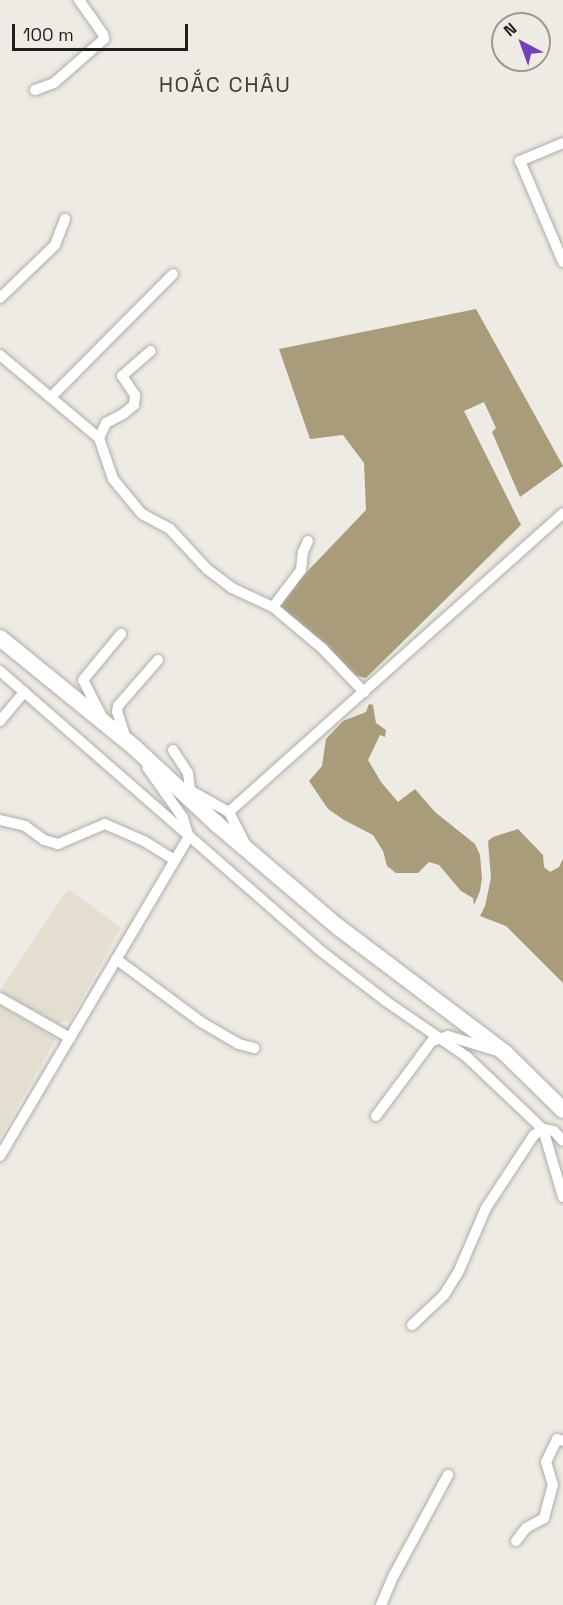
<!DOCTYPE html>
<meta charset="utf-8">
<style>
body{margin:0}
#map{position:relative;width:563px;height:1605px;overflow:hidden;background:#edebe4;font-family:"Space Grotesk",sans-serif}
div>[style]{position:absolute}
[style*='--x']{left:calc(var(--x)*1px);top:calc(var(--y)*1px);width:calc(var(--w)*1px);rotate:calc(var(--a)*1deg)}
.built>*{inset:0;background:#e3ded0}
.water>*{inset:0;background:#a99c7a}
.roads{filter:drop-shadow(0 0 2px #afada7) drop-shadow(0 0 2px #afada7)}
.street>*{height:10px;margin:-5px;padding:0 5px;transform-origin:5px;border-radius:5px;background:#fff}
.secondary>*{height:16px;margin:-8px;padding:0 8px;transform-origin:8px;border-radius:8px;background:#fff}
span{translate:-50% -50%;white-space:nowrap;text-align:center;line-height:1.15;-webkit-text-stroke:6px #edebe4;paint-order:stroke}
.quarter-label{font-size:22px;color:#403e38;letter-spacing:1.5px}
.north{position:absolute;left:491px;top:12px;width:60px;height:60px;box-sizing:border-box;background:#edebe4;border:2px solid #9b9994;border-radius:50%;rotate:319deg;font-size:16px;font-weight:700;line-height:24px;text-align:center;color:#1f1e1c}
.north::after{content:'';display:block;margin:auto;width:21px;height:27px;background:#7441b8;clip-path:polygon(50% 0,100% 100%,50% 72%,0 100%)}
.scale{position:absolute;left:12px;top:24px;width:176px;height:27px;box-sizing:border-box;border:3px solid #1f1e1c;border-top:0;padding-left:8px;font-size:18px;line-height:21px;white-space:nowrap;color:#1f1e1c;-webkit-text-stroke:4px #edebe4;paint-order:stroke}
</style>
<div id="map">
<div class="built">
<div style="clip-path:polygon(68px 889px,121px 928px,70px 1020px,57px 1023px,0 991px)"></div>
<div style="clip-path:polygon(0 1005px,56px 1039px,0 1137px)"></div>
</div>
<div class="water">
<div style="clip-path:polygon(476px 309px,563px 466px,520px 497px,492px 432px,496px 428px,484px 402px,464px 411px,521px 525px,366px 678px,353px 675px,277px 611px,278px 602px,366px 510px,364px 463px,343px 435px,310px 439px,279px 349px)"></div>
<div style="clip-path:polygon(369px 704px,373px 705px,376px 723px,386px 730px,385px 737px,380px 735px,368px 760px,381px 782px,398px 802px,415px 789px,435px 812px,475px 844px,480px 855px,482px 878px,480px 891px,474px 905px,473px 898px,461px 891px,439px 865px,429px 862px,418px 873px,396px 873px,387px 866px,383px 851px,373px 835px,344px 820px,328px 809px,309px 781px,322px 766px,326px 739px,343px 721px,366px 712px)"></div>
<div style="clip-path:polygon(518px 829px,543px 855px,544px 867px,550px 872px,559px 867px,563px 859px,563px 983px,506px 926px,480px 916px,485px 906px,491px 878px,488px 841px,493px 837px)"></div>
</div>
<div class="roads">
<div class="street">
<div style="--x:35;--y:90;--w:20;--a:-20"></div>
<div style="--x:54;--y:83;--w:67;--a:-41.3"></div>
<div style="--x:104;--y:39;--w:5;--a:-101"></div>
<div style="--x:103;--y:34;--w:42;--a:-125.2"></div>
<div style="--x:563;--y:143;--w:47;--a:157.3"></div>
<div style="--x:520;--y:161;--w:110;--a:66.9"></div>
<div style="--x:0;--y:298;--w:76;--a:-43.9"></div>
<div style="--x:55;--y:245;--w:28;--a:-69"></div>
<div style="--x:0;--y:355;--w:129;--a:40"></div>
<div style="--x:99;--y:438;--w:43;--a:71.1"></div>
<div style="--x:113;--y:479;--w:45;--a:50.4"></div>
<div style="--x:142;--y:514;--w:32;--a:28"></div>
<div style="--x:170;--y:529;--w:54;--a:47.2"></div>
<div style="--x:207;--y:569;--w:31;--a:37"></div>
<div style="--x:232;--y:588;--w:45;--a:24.9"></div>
<div style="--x:273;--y:607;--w:64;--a:39.9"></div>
<div style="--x:322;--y:648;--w:61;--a:46.3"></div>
<div style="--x:51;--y:397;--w:173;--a:-45.2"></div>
<div style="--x:99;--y:438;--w:17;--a:-65"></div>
<div style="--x:106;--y:423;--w:19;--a:-28"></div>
<div style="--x:123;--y:414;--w:14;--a:-39"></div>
<div style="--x:134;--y:405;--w:10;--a:-84"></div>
<div style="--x:135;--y:395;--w:23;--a:-124"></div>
<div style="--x:122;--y:376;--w:38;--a:-41"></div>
<div style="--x:273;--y:607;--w:46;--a:-52.9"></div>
<div style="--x:301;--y:570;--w:18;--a:-84"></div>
<div style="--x:303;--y:552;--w:12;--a:-66"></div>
<div style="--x:0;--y:671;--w:421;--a:41.1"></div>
<div style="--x:317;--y:948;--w:88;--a:37.6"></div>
<div style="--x:387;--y:1002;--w:97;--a:34.5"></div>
<div style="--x:467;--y:1057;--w:105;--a:43.5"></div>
<div style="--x:543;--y:1129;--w:71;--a:73.6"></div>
<div style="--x:101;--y:715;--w:39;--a:-117"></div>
<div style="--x:83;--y:680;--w:60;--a:-50.4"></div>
<div style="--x:0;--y:721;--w:38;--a:-50"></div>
<div style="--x:126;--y:739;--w:28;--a:-108"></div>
<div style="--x:117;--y:712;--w:6;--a:-81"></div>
<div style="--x:118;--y:706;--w:61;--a:-49"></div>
<div style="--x:173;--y:750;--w:27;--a:57"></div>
<div style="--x:188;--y:773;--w:26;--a:83"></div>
<div style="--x:191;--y:791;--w:43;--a:28.9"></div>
<div style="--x:229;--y:812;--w:35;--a:63"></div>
<div style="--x:229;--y:812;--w:448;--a:-41.8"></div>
<div style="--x:0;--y:820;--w:26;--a:13"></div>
<div style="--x:25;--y:826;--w:24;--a:36"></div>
<div style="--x:44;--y:840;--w:15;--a:16"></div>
<div style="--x:58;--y:844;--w:51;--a:-23.1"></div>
<div style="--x:105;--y:824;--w:43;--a:23.6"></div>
<div style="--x:144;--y:841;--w:36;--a:32"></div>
<div style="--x:116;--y:959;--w:106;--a:36.5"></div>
<div style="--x:201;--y:1022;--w:44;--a:30.1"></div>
<div style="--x:239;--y:1044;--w:16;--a:15"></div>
<div style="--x:0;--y:998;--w:81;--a:29.7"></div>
<div style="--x:376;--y:1116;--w:94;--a:-53.3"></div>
<div style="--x:432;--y:1041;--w:17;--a:-17"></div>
<div style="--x:448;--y:1036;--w:48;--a:16.9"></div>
<div style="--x:0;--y:1156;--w:371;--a:-59.4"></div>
<div style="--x:189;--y:837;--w:20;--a:-108"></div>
<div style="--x:183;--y:818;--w:62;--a:-125.2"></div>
<div style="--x:412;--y:1325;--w:44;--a:-43.2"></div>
<div style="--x:444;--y:1295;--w:26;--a:-58"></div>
<div style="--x:458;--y:1273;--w:71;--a:-66.7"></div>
<div style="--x:486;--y:1208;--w:87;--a:-56.7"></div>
<div style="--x:534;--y:1135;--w:11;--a:-34"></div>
<div style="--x:543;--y:1129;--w:11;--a:10"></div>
<div style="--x:554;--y:1131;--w:13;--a:48"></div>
<div style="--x:516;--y:1541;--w:16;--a:-52"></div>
<div style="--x:526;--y:1528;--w:21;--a:-29"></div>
<div style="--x:544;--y:1518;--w:34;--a:-75"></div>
<div style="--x:553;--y:1485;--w:24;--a:-107"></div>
<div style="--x:546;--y:1462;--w:25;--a:-64"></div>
<div style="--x:557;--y:1439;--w:6;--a:18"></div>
<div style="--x:381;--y:1605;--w:33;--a:-67"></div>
<div style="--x:394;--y:1575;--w:114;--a:-61.6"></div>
</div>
<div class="secondary">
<div style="--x:0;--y:638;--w:173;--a:39.1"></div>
<div style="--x:134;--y:747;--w:113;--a:42.9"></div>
<div style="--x:217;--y:824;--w:159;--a:40.4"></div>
<div style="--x:338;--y:927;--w:209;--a:37"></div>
<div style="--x:505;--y:1053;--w:81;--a:44.5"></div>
</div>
</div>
<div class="quarter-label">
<span style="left:225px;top:85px">HOẮC CHÂU</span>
</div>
<div class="north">N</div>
<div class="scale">100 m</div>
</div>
